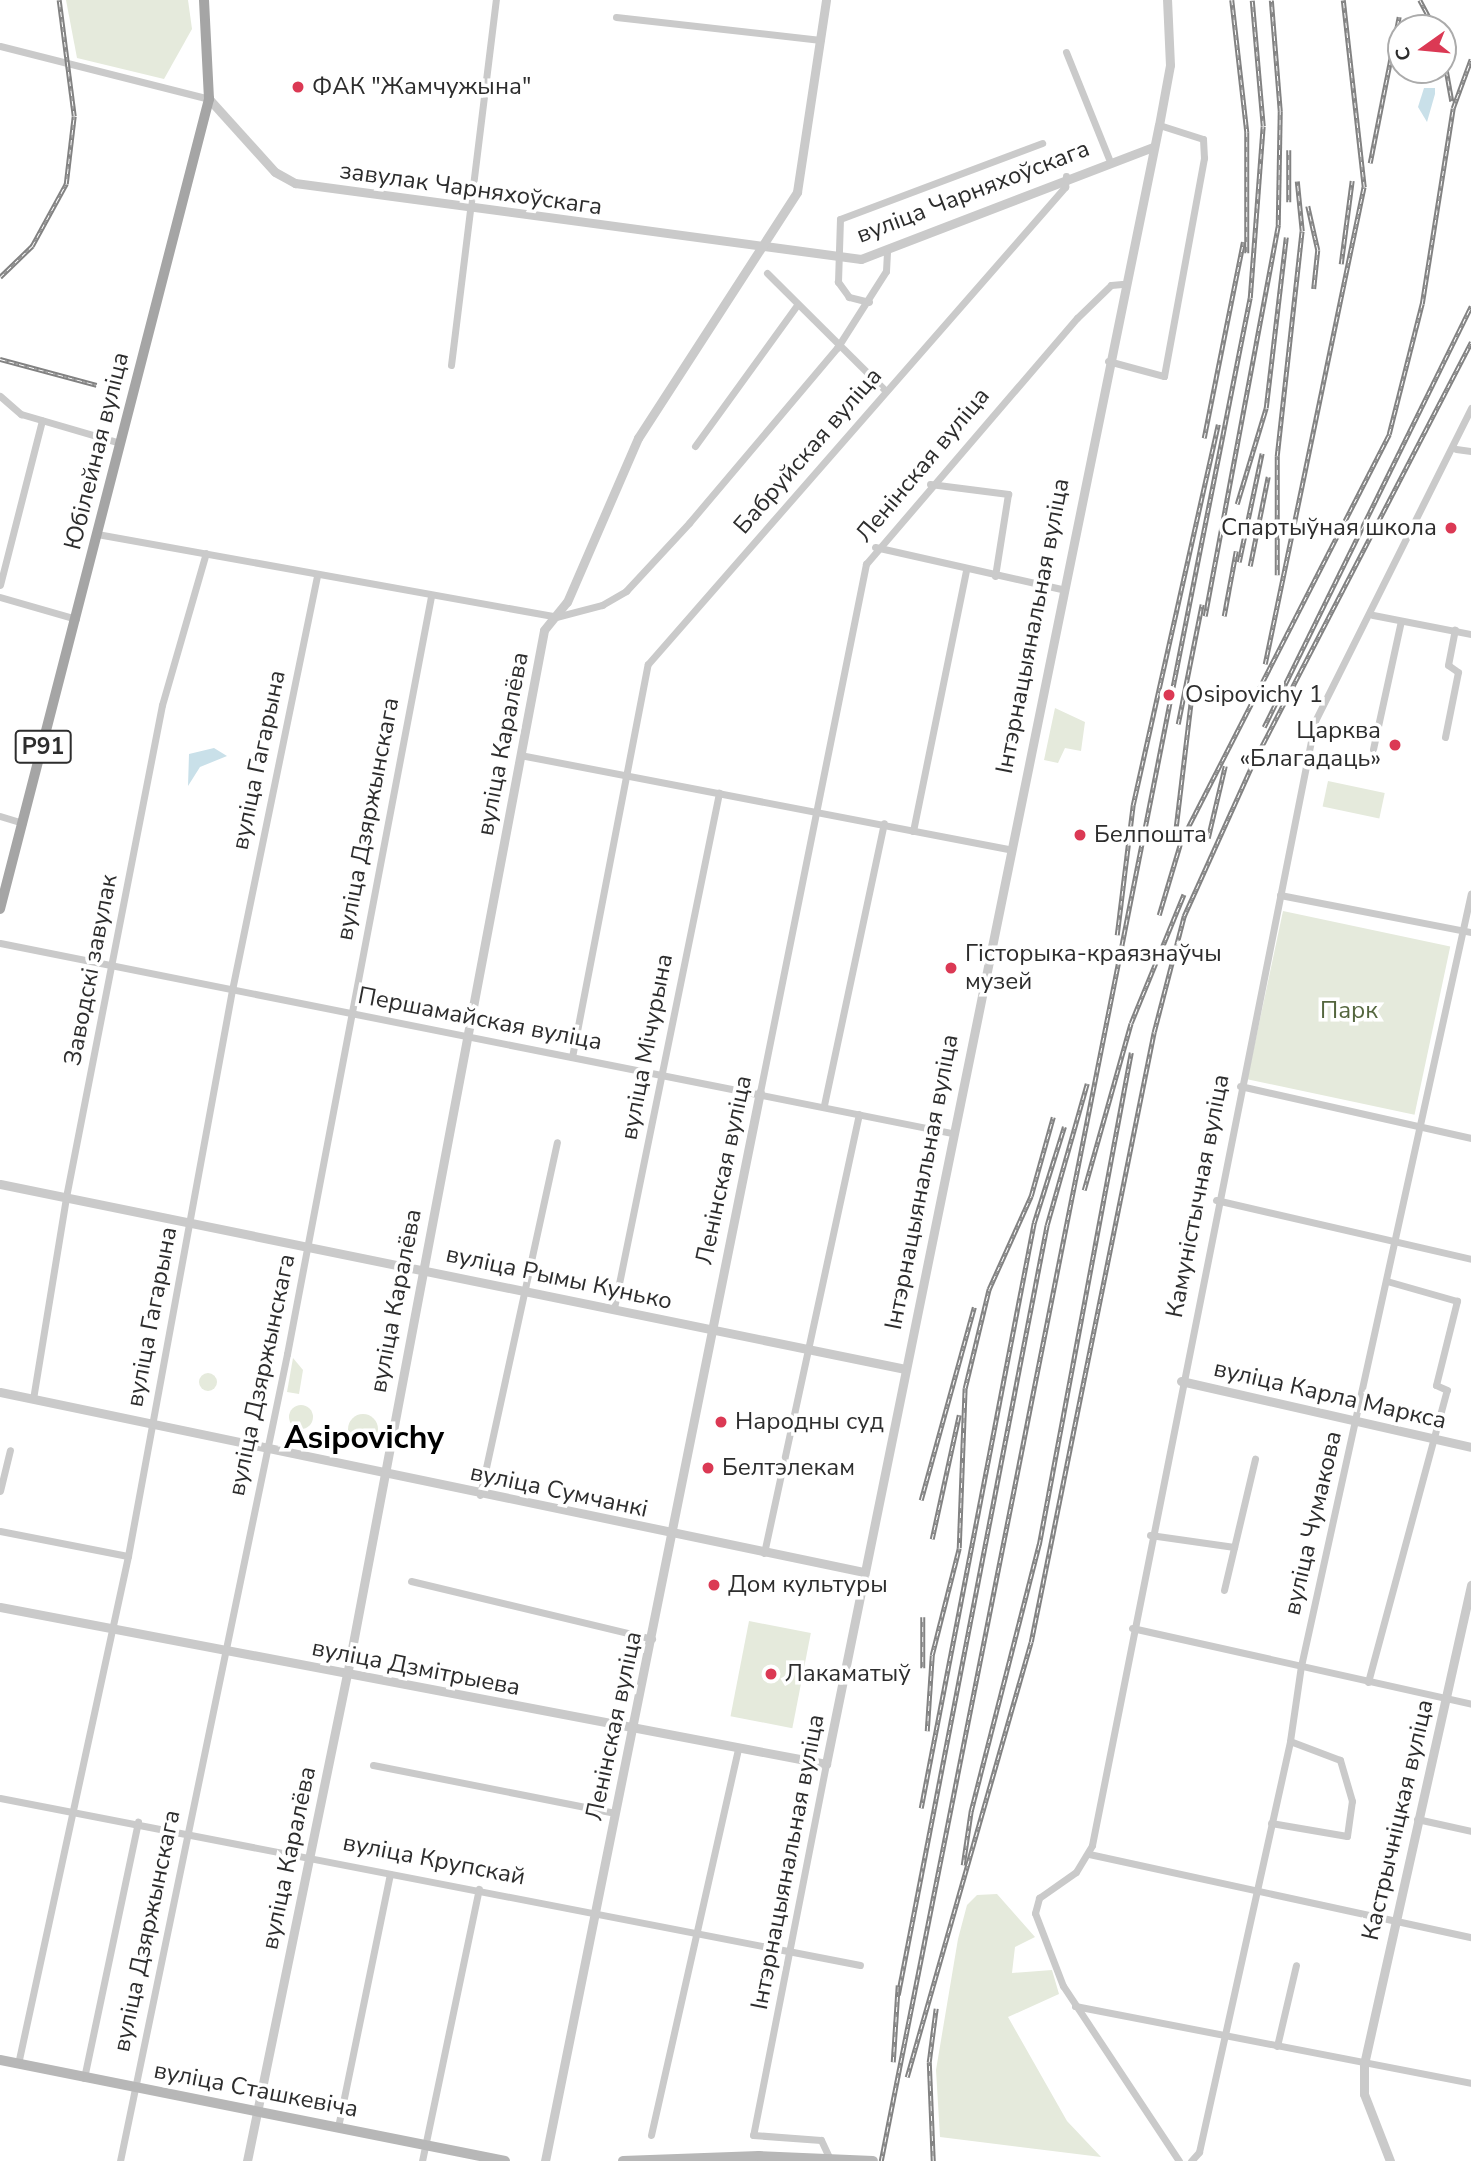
<!DOCTYPE html>
<meta charset="utf-8">
<style>
body{margin:0}
#map{position:relative;width:1471px;height:2161px;overflow:hidden;background:#fff;font-family:"Nunito Sans",sans-serif}
div>[style]{position:absolute}
[style*='--x']{left:calc(var(--x)*1px);top:calc(var(--y)*1px);width:calc(var(--w)*1px);rotate:calc(var(--a)*1deg)}
.green>*{inset:0;background:#e5eadc;transform-origin:0 0}
.round{border-radius:50%}
.water>*{inset:0;background:#c9e0e9}
.minor>*{height:7px;margin:-3.5px;padding:0 3.5px;transform-origin:3.5px;border-radius:3.5px;background:#cacaca}
.tertiary>*{height:9px;margin:-4.5px;padding:0 4.5px;transform-origin:4.5px;border-radius:4.5px;background:#cacaca}
.secondary>*{height:10px;margin:-5px;padding:0 5px;transform-origin:5px;border-radius:5px;background:#b7b7b7}
.primary>*{height:10px;margin:-5px;padding:0 5px;transform-origin:5px;border-radius:5px;background:#a5a5a5}
.rail>*{height:4.5px;margin-top:-2.25px;transform-origin:0;background:repeating-linear-gradient(90deg,#fff 0 5px,#828282 0 10px);box-sizing:border-box;border-block:2px solid #828282}
.secondary-bridge>*{height:10px;margin:-5px;padding:0 5px;transform-origin:5px;border-radius:5px;background:#b7b7b7}
.dots>*{width:19px;height:19px;translate:-50% -50%;box-sizing:border-box;border:4px solid #fff;border-radius:50%}
span{translate:-50% -50%;white-space:nowrap;text-align:center;line-height:1.15;-webkit-text-stroke:7px #fff;paint-order:stroke}
.shield-label span{padding:2px 5px;background:#fff;border:2px solid;border-radius:5px;-webkit-text-stroke-width:0}
.shield-label{font-size:23px;color:#2d2d2d;font-weight:700}
.poi-label{font-size:24px;color:#2d2d2d}
.left{translate:0 -50%;text-align:left}
.right{translate:-100% -50%;text-align:right}
.street-label{font-size:24px;color:#2d2d2d}
.park-label{font-size:24px;color:#54663e}
.district-label{font-size:32px;color:#000;font-weight:700}
.north{position:absolute;left:1387px;top:14px;width:70px;height:70px;box-sizing:border-box;background:#fff;border:2px solid #ababab;border-radius:50%;rotate:255deg;font-size:19px;font-weight:700;line-height:28px;text-align:center;color:#2d2d2d}
.north::after{content:'';display:block;margin:auto;width:24px;height:32px;background:#db3954;clip-path:polygon(50% 0,100% 100%,50% 72%,0 100%)}
</style>
<div id="map">
<div class="green">
<div style="clip-path:polygon(66px 0,188px 0,192px 29px,164px 79px,77px 58px)"></div>
<div style="clip-path:polygon(1055px 708px,1085px 722px,1081px 751px,1065px 748px,1058px 763px,1044px 760px)"></div>
<div style="left:1328px;top:781px;width:58px;height:26px;rotate:12deg"></div>
<div style="left:1283px;top:911px;width:171px;height:172px;rotate:12deg"></div>
<div style="clip-path:polygon(293px 1358px,303px 1370px,299px 1394px,287px 1392px)"></div>
<div class="round" style="left:199px;top:1373px;width:18px;height:18px"></div>
<div class="round" style="left:289px;top:1405px;width:24px;height:24px"></div>
<div class="round" style="left:348px;top:1414px;width:30px;height:30px"></div>
<div style="left:749px;top:1621px;width:63px;height:97px;rotate:11deg"></div>
<div style="clip-path:polygon(997px 1894px,1035px 1937px,1015px 1947px,1012px 1973px,1052px 1970px,1059px 1994px,1008px 2017px,1067px 2121px,1101px 2157px,940px 2137px,936px 2070px,958px 1939px,967px 1905px,977px 1895px)"></div>
</div>
<div class="water">
<div style="clip-path:polygon(1424px 88px,1435px 88px,1435px 94px,1427px 122px,1418px 107px)"></div>
<div style="clip-path:polygon(214px 748px,227px 756px,200px 767px,188px 786px,189px 754px)"></div>
</div>
<div class="minor">
<div style="--x:616;--y:17;--w:206;--a:6.4"></div>
<div style="--x:0;--y:46;--w:216;--a:14.2"></div>
<div style="--x:1066;--y:52;--w:115;--a:68.1"></div>
<div style="--x:767;--y:273;--w:166;--a:44.8"></div>
<div style="--x:869;--y:302;--w:21;--a:-166"></div>
<div style="--x:849;--y:297;--w:19;--a:-126"></div>
<div style="--x:838;--y:282;--w:63;--a:-88.2"></div>
<div style="--x:840;--y:219;--w:216;--a:-20.6"></div>
<div style="--x:1108;--y:361;--w:58;--a:15"></div>
<div style="--x:1164;--y:376;--w:222;--a:-79.6"></div>
<div style="--x:1204;--y:158;--w:19;--a:-93"></div>
<div style="--x:1203;--y:139;--w:46;--a:-162.3"></div>
<div style="--x:451;--y:365;--w:368;--a:-83"></div>
<div style="--x:0;--y:396;--w:28;--a:41"></div>
<div style="--x:21;--y:414;--w:103;--a:16.3"></div>
<div style="--x:695;--y:446;--w:174;--a:-54.1"></div>
<div style="--x:1456;--y:449;--w:15;--a:8"></div>
<div style="--x:930;--y:484;--w:79;--a:7.3"></div>
<div style="--x:1008;--y:494;--w:83;--a:99"></div>
<div style="--x:97;--y:534;--w:466;--a:10.2"></div>
<div style="--x:556;--y:617;--w:48;--a:-14.6"></div>
<div style="--x:602;--y:605;--w:28;--a:-30"></div>
<div style="--x:626;--y:591;--w:93;--a:-47.2"></div>
<div style="--x:689;--y:523;--w:229;--a:-49.8"></div>
<div style="--x:837;--y:348;--w:91;--a:-57.5"></div>
<div style="--x:886;--y:271;--w:20;--a:-87"></div>
<div style="--x:875;--y:547;--w:191;--a:12.7"></div>
<div style="--x:0;--y:585;--w:170;--a:-75.7"></div>
<div style="--x:0;--y:597;--w:79;--a:16.1"></div>
<div style="--x:1373;--y:615;--w:100;--a:11"></div>
<div style="--x:1445;--y:737;--w:66;--a:-78.7"></div>
<div style="--x:1458;--y:672;--w:12;--a:-145"></div>
<div style="--x:1448;--y:665;--w:36;--a:-79"></div>
<div style="--x:1373;--y:749;--w:131;--a:-77.7"></div>
<div style="--x:520;--y:755;--w:497;--a:10.9"></div>
<div style="--x:0;--y:816;--w:24;--a:17"></div>
<div style="--x:913;--y:831;--w:266;--a:-78.5"></div>
<div style="--x:1280;--y:895;--w:195;--a:11"></div>
<div style="--x:0;--y:943;--w:971;--a:11.29"></div>
<div style="--x:572;--y:1057;--w:400;--a:-79.1"></div>
<div style="--x:648;--y:664;--w:634;--a:-48.84"></div>
<div style="--x:1065;--y:187;--w:11;--a:-85"></div>
<div style="--x:1240;--y:1086;--w:237;--a:12.7"></div>
<div style="--x:760;--y:1092;--w:539;--a:-78.65"></div>
<div style="--x:866;--y:564;--w:324;--a:-49.4"></div>
<div style="--x:1077;--y:318;--w:47;--a:-44.1"></div>
<div style="--x:1111;--y:285;--w:11;--a:-5"></div>
<div style="--x:824;--y:1105;--w:288;--a:-78"></div>
<div style="--x:1216;--y:1200;--w:262;--a:13"></div>
<div style="--x:614;--y:1308;--w:526;--a:-78.48"></div>
<div style="--x:33;--y:1399;--w:205;--a:-80.7"></div>
<div style="--x:66;--y:1197;--w:501;--a:-78.96"></div>
<div style="--x:162;--y:705;--w:158;--a:-73.9"></div>
<div style="--x:0;--y:1491;--w:42;--a:-76.3"></div>
<div style="--x:480;--y:1495;--w:361;--a:-77.7"></div>
<div style="--x:0;--y:1531;--w:130;--a:11.1"></div>
<div style="--x:1150;--y:1535;--w:85;--a:8.1"></div>
<div style="--x:764;--y:1553;--w:449;--a:-77.8"></div>
<div style="--x:411;--y:1581;--w:248;--a:13.5"></div>
<div style="--x:1224;--y:1590;--w:135;--a:-76.7"></div>
<div style="--x:1132;--y:1628;--w:347;--a:12.6"></div>
<div style="--x:1368;--y:1682;--w:302;--a:-74.9"></div>
<div style="--x:1447;--y:1390;--w:12;--a:-156"></div>
<div style="--x:1436;--y:1385;--w:87;--a:-76"></div>
<div style="--x:1457;--y:1301;--w:73;--a:-164.1"></div>
<div style="--x:826;--y:1764;--w:378;--a:101.1"></div>
<div style="--x:753;--y:2135;--w:68;--a:4.2"></div>
<div style="--x:821;--y:2140;--w:23;--a:65"></div>
<div style="--x:373;--y:1765;--w:247;--a:11.2"></div>
<div style="--x:0;--y:1798;--w:876;--a:10.99"></div>
<div style="--x:1417;--y:1819;--w:55;--a:12.5"></div>
<div style="--x:1271;--y:1823;--w:77;--a:9.7"></div>
<div style="--x:1347;--y:1836;--w:35;--a:-82"></div>
<div style="--x:1352;--y:1801;--w:43;--a:-106.3"></div>
<div style="--x:1340;--y:1760;--w:53;--a:-159.2"></div>
<div style="--x:1089;--y:1854;--w:391;--a:12.3"></div>
<div style="--x:1075;--y:2006;--w:403;--a:11"></div>
<div style="--x:1277;--y:2046;--w:83;--a:-76.8"></div>
<div style="--x:18;--y:2064;--w:520;--a:-77.78"></div>
<div style="--x:128;--y:1556;--w:575;--a:-79.59"></div>
<div style="--x:232;--y:990;--w:424;--a:-78.4"></div>
<div style="--x:84;--y:2078;--w:262;--a:-78.1"></div>
<div style="--x:338;--y:2127;--w:258;--a:-78.4"></div>
<div style="--x:651;--y:2135;--w:397;--a:-77.3"></div>
<div style="--x:120;--y:2161;--w:824;--a:-78.31"></div>
<div style="--x:287;--y:1354;--w:772;--a:-79.24"></div>
<div style="--x:422;--y:2161;--w:278;--a:-78.2"></div>
<div style="--x:1179;--y:2161;--w:210;--a:-123.5"></div>
<div style="--x:1063;--y:1986;--w:78;--a:-111"></div>
<div style="--x:1035;--y:1913;--w:16;--a:-75"></div>
<div style="--x:1039;--y:1898;--w:45;--a:-35.1"></div>
<div style="--x:1076;--y:1872;--w:31;--a:-59"></div>
<div style="--x:1092;--y:1845;--w:1146;--a:-78.78"></div>
<div style="--x:1315;--y:721;--w:350;--a:-63.5"></div>
<div style="--x:1191;--y:2161;--w:12;--a:-48"></div>
<div style="--x:1199;--y:2152;--w:421;--a:-77.5"></div>
<div style="--x:1290;--y:1741;--w:76;--a:-81.7"></div>
<div style="--x:1301;--y:1666;--w:791;--a:-77.6"></div>
</div>
<div class="tertiary">
<div style="--x:209;--y:99;--w:98;--a:47.9"></div>
<div style="--x:275;--y:172;--w:23;--a:29"></div>
<div style="--x:295;--y:183;--w:571;--a:7.65"></div>
<div style="--x:861;--y:259;--w:313;--a:-21"></div>
<div style="--x:0;--y:1184;--w:924;--a:11.55"></div>
<div style="--x:1181;--y:1381;--w:297;--a:12.8"></div>
<div style="--x:0;--y:1392;--w:883;--a:11.77"></div>
<div style="--x:0;--y:1607;--w:841;--a:10.76"></div>
<div style="--x:826;--y:1764;--w:1672;--a:-78.52"></div>
<div style="--x:1159;--y:125;--w:61;--a:-79.6"></div>
<div style="--x:1170;--y:65;--w:65;--a:-92.6"></div>
<div style="--x:247;--y:2161;--w:496;--a:-78.4"></div>
<div style="--x:347;--y:1675;--w:1063;--a:-79.32"></div>
<div style="--x:544;--y:630;--w:36;--a:-51"></div>
<div style="--x:567;--y:602;--w:179;--a:-66.6"></div>
<div style="--x:638;--y:438;--w:293;--a:-57.1"></div>
<div style="--x:797;--y:192;--w:194;--a:-81.4"></div>
<div style="--x:545;--y:2161;--w:1090;--a:-78.63"></div>
<div style="--x:1390;--y:2161;--w:72;--a:-111.2"></div>
<div style="--x:1364;--y:2094;--w:30;--a:-90"></div>
<div style="--x:1364;--y:2064;--w:491;--a:-77.4"></div>
</div>
<div class="secondary">
<div style="--x:0;--y:2060;--w:515;--a:11.31"></div>
<div style="--x:623;--y:2161;--w:136;--a:-2.1"></div>
</div>
<div class="primary">
<div style="--x:0;--y:909;--w:837;--a:-75.53"></div>
<div style="--x:209;--y:99;--w:99;--a:-92.9"></div>
</div>
<div class="rail">
<div style="--x:1232;--y:0;--w:133;--a:83.5"></div>
<div style="--x:1247;--y:132;--w:121;--a:90"></div>
<div style="--x:1420;--y:0;--w:32;--a:62"></div>
<div style="--x:1443;--y:51;--w:51;--a:79.8"></div>
<div style="--x:1289;--y:150;--w:52;--a:90"></div>
<div style="--x:1370;--y:163;--w:149;--a:-78.8"></div>
<div style="--x:1308;--y:206;--w:45;--a:77.2"></div>
<div style="--x:1318;--y:250;--w:39;--a:96"></div>
<div style="--x:1341;--y:264;--w:84;--a:-82.5"></div>
<div style="--x:0;--y:277;--w:45;--a:-44.1"></div>
<div style="--x:32;--y:246;--w:71;--a:-61.3"></div>
<div style="--x:66;--y:184;--w:68;--a:-83.3"></div>
<div style="--x:74;--y:116;--w:117;--a:-97.4"></div>
<div style="--x:0;--y:359;--w:100;--a:15"></div>
<div style="--x:1204;--y:438;--w:200;--a:-78.7"></div>
<div style="--x:1237;--y:504;--w:100;--a:-73.2"></div>
<div style="--x:1266;--y:408;--w:172;--a:-83.3"></div>
<div style="--x:1239;--y:562;--w:111;--a:-78.1"></div>
<div style="--x:1250;--y:566;--w:91;--a:-78.6"></div>
<div style="--x:1277;--y:575;--w:119;--a:-90"></div>
<div style="--x:1277;--y:456;--w:226;--a:-83.7"></div>
<div style="--x:1302;--y:231;--w:50;--a:-95.7"></div>
<div style="--x:1205;--y:616;--w:398;--a:-79.4"></div>
<div style="--x:1278;--y:225;--w:114;--a:-89"></div>
<div style="--x:1280;--y:111;--w:111;--a:-94.6"></div>
<div style="--x:1224;--y:616;--w:66;--a:-79.5"></div>
<div style="--x:1265;--y:664;--w:487;--a:-78.3"></div>
<div style="--x:1364;--y:187;--w:188;--a:-96.4"></div>
<div style="--x:1178;--y:724;--w:122;--a:-78.7"></div>
<div style="--x:1264;--y:727;--w:469;--a:-63.8"></div>
<div style="--x:1208;--y:838;--w:74;--a:-76.7"></div>
<div style="--x:1174;--y:844;--w:143;--a:-83.2"></div>
<div style="--x:1159;--y:915;--w:77;--a:-73.4"></div>
<div style="--x:1181;--y:841;--w:457;--a:-62.9"></div>
<div style="--x:1389;--y:434;--w:134;--a:-75.8"></div>
<div style="--x:1422;--y:304;--w:198;--a:-81"></div>
<div style="--x:1453;--y:108;--w:52;--a:-69.8"></div>
<div style="--x:1117;--y:935;--w:131;--a:-83"></div>
<div style="--x:1133;--y:805;--w:390;--a:-77.4"></div>
<div style="--x:1084;--y:1190;--w:173;--a:-74.3"></div>
<div style="--x:1131;--y:1023;--w:139;--a:-67.7"></div>
<div style="--x:921;--y:1500;--w:200;--a:-74.6"></div>
<div style="--x:932;--y:1539;--w:127;--a:-77.7"></div>
<div style="--x:923;--y:1617;--w:51;--a:90"></div>
<div style="--x:927;--y:1731;--w:76;--a:-86.2"></div>
<div style="--x:932;--y:1655;--w:110;--a:-75.8"></div>
<div style="--x:959;--y:1548;--w:160;--a:-87.9"></div>
<div style="--x:965;--y:1388;--w:102;--a:-76.4"></div>
<div style="--x:989;--y:1289;--w:102;--a:-65.7"></div>
<div style="--x:1031;--y:1196;--w:82;--a:-74.4"></div>
<div style="--x:921;--y:1808;--w:596;--a:-79.07"></div>
<div style="--x:1034;--y:1223;--w:101;--a:-72.6"></div>
<div style="--x:963;--y:1865;--w:55;--a:-81.6"></div>
<div style="--x:971;--y:1811;--w:275;--a:-75.7"></div>
<div style="--x:1039;--y:1545;--w:501;--a:-79.41"></div>
<div style="--x:898;--y:1995;--w:784;--a:-79.05"></div>
<div style="--x:1047;--y:1225;--w:147;--a:-74.2"></div>
<div style="--x:893;--y:2062;--w:77;--a:-86.3"></div>
<div style="--x:907;--y:2077;--w:452;--a:-74.1"></div>
<div style="--x:1031;--y:1642;--w:622;--a:-78.6"></div>
<div style="--x:1154;--y:1032;--w:120;--a:-75.5"></div>
<div style="--x:1184;--y:916;--w:170;--a:-65.7"></div>
<div style="--x:1254;--y:761;--w:472;--a:-62.6"></div>
<div style="--x:881;--y:2161;--w:1899;--a:-78.8"></div>
<div style="--x:1250;--y:298;--w:172;--a:-85.7"></div>
<div style="--x:1263;--y:126;--w:126;--a:-95"></div>
<div style="--x:933;--y:2161;--w:99;--a:-92.3"></div>
<div style="--x:929;--y:2062;--w:54;--a:-82.6"></div>
</div>
<div class="secondary-bridge">
<div style="--x:759;--y:2156;--w:114;--a:2.5"></div>
</div>
<div class="dots">
<div style="left:298px;top:87px;background:#db3954"></div>
<div style="left:1451px;top:528px;background:#db3954"></div>
<div style="left:1169px;top:695px;background:#db3954"></div>
<div style="left:1395px;top:745px;background:#db3954"></div>
<div style="left:1080px;top:835px;background:#db3954"></div>
<div style="left:951px;top:968px;background:#db3954"></div>
<div style="left:721px;top:1422px;background:#db3954"></div>
<div style="left:708px;top:1468px;background:#db3954"></div>
<div style="left:714px;top:1585px;background:#db3954"></div>
<div style="left:771px;top:1674px;background:#db3954"></div>
</div>
<div class="shield-label">
<span style="left:43px;top:747px">Р91</span>
</div>
<div class="poi-label">
<span class="left" style="left:312px;top:87px">ФАК "Жамчужына"</span>
<span class="right" style="left:1437px;top:528px">Спартыўная школа</span>
<span class="left" style="left:1185px;top:695px">Osipovichy 1</span>
<span class="right" style="left:1381px;top:745px">Царква<br>«Благадаць»</span>
<span class="left" style="left:1094px;top:835px">Белпошта</span>
<span class="left" style="left:965px;top:968px">Гісторыка-краязнаўчы<br>музей</span>
<span class="left" style="left:735px;top:1422px">Народны суд</span>
<span class="left" style="left:722px;top:1468px">Белтэлекам</span>
<span class="left" style="left:728px;top:1585px">Дом культуры</span>
<span class="left" style="left:785px;top:1674px">Лакаматыў</span>
</div>
<div class="street-label">
<span style="left:471px;top:189px;rotate:8deg">завулак Чарняхоўскага</span>
<span style="left:973px;top:192px;rotate:-21deg">вуліца Чарняхоўскага</span>
<span style="left:97px;top:451px;rotate:-76deg">Юбілейная вуліца</span>
<span style="left:808px;top:451px;rotate:-49deg">Бабруйская вуліца</span>
<span style="left:923px;top:465px;rotate:-50deg">Ленінская вуліца</span>
<span style="left:1033px;top:626px;rotate:-79deg">Інтэрнацыянальная вуліца</span>
<span style="left:503px;top:744px;rotate:-79deg">вуліца Каралёва</span>
<span style="left:259px;top:760px;rotate:-78deg">вуліца Гагарына</span>
<span style="left:368px;top:819px;rotate:-79deg">вуліца Дзяржынскага</span>
<span style="left:91px;top:970px;rotate:-79deg">Заводскі завулак</span>
<span style="left:480px;top:1019px;rotate:11deg">Першамайская вуліца</span>
<span style="left:647px;top:1047px;rotate:-79deg">вуліца Мічурына</span>
<span style="left:724px;top:1170px;rotate:-78deg">Ленінская вуліца</span>
<span style="left:922px;top:1182px;rotate:-79deg">Інтэрнацыянальная вуліца</span>
<span style="left:1198px;top:1196px;rotate:-79deg">Камуністычная вуліца</span>
<span style="left:559px;top:1278px;rotate:12deg">вуліца Рымы Кунько</span>
<span style="left:396px;top:1301px;rotate:-79deg">вуліца Каралёва</span>
<span style="left:152px;top:1317px;rotate:-79deg">вуліца Гагарына</span>
<span style="left:262px;top:1375px;rotate:-78deg">вуліца Дзяржынскага</span>
<span style="left:1330px;top:1395px;rotate:13deg">вуліца Карла Маркса</span>
<span style="left:559px;top:1491px;rotate:12deg">вуліца Сумчанкі</span>
<span style="left:1313px;top:1523px;rotate:-77deg">вуліца Чумакова</span>
<span style="left:416px;top:1668px;rotate:11deg">вуліца Дзмітрыева</span>
<span style="left:614px;top:1726px;rotate:-78deg">Ленінская вуліца</span>
<span style="left:1398px;top:1820px;rotate:-77deg">Кастрычніцкая вуліца</span>
<span style="left:289px;top:1858px;rotate:-78deg">вуліца Каралёва</span>
<span style="left:434px;top:1860px;rotate:11deg">вуліца Крупскай</span>
<span style="left:788px;top:1862px;rotate:-79deg">Інтэрнацыянальная вуліца</span>
<span style="left:147px;top:1931px;rotate:-78deg">вуліца Дзяржынскага</span>
<span style="left:256px;top:2090px;rotate:11deg">вуліца Сташкевіча</span>
</div>
<div class="park-label">
<span style="left:1349px;top:1011px">Парк</span>
</div>
<div class="district-label">
<span style="left:364px;top:1438px">Asipovichy</span>
</div>
<div class="north">С</div>
</div>
